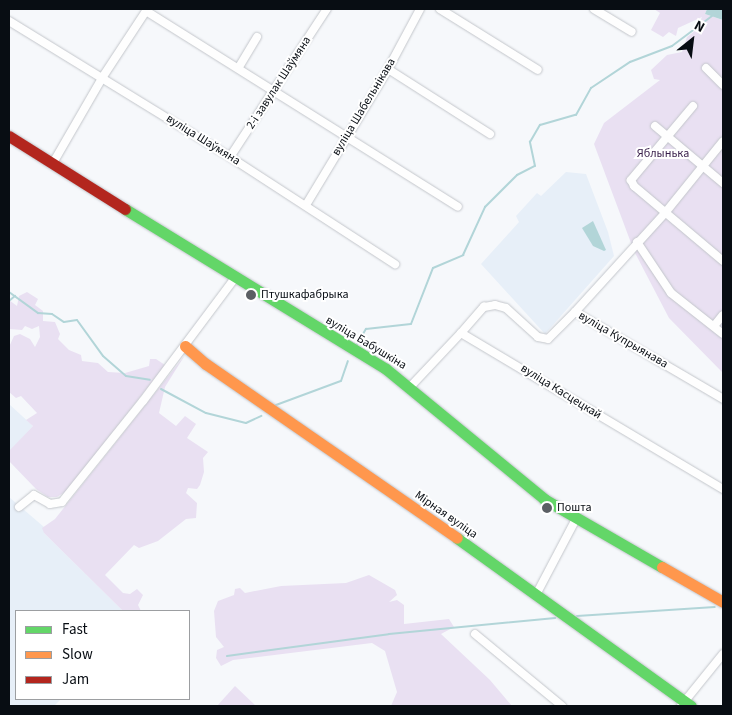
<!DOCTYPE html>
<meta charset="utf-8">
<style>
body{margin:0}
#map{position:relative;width:732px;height:715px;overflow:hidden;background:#f6f8fb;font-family:"Source Sans 3",sans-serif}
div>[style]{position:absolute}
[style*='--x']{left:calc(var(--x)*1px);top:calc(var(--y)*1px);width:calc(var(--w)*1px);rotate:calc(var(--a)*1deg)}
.built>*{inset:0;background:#e7eff8}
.green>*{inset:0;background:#e9e0f2}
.water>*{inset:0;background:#b2d5d8}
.stream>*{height:2px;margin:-1px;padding:0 1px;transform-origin:1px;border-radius:1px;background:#b2d5d8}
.roads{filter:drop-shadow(0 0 1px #c3c6cb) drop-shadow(0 0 1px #c3c6cb)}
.street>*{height:8px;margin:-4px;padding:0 4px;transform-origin:4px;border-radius:4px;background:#fefefe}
.fast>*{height:11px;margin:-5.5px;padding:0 5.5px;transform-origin:5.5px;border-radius:5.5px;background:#63d668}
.slow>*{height:11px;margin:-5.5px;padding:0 5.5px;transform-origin:5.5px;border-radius:5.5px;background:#ff974d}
.jam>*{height:11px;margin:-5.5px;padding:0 5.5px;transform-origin:5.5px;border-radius:5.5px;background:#b3261e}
.dots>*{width:14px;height:14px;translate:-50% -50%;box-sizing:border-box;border:2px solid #fff;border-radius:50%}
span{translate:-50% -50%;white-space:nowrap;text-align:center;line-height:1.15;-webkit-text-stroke:4px #fff;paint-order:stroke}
.street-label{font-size:12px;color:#080d13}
.park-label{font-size:12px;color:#381e4a}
.poi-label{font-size:12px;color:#080d13}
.left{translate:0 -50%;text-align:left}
.frame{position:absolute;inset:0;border:10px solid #080d13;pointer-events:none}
.legend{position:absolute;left:15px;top:610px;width:175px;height:90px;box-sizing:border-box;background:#fff;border:1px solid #9c9ea1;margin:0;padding:6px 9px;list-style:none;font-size:15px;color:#080d13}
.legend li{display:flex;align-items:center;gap:10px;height:25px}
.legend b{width:25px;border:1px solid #9c9ea1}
.north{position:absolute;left:667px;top:15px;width:50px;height:50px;-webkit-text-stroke:4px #fff;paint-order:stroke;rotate:29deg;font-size:14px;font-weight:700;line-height:20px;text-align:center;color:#080d13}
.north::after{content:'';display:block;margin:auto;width:18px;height:22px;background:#080d13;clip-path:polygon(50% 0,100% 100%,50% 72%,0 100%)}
</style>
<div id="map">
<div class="built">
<div style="clip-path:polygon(566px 172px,586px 174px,608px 232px,614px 256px,545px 334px,481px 264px,519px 222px,516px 216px,537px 193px,541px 196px)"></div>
<div style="clip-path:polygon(9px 404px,33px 426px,10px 451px,9px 462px)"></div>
<div style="clip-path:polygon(9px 497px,44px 527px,44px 533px,123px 611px,16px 611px,16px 699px,61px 699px,54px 706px,9px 706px)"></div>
</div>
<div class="green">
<div style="clip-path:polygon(654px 9px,707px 9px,705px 14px,723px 20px,723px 373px,669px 318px,634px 251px,594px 144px,604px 123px,660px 80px,654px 79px,651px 70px,667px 55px,682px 52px,687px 37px,696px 30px,702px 17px,678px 28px,676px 36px,669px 32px,663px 37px,651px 30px,660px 13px)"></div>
<div style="clip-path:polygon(27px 292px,38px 299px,35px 305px,43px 311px,43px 321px,55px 322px,60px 334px,58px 339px,69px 350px,81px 355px,82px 361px,98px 363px,108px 372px,125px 373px,149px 366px,150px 359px,156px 359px,165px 365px,68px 490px,57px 497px,48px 497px,36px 489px,9px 461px,9px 451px,33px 426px,26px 420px,37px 413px,21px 396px,16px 398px,9px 392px,9px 347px,14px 336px,20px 334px,30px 339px,35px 347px,40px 337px,39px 326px,32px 329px,25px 326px,22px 330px,9px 329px,9px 300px,17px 306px,19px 296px)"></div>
<div style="clip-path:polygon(185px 355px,165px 387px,159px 413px,176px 426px,185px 416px,196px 424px,187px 438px,208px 452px,203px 458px,204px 472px,200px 485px,197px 489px,188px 488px,186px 493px,197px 503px,196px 518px,186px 519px,158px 541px,139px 548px,134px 545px,105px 575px,123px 593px,130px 594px,137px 589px,143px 595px,138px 605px,141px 611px,123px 611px,44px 533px,42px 528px,55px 519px)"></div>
<div style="clip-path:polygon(369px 575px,395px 590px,397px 595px,389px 602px,397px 600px,404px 605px,404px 624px,449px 619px,454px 627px,441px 634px,490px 680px,512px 706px,391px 706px,397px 692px,385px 651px,372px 643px,233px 660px,221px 666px,216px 658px,217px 650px,224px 647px,216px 637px,214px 611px,218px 601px,234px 595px,235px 589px,240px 588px,245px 593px,281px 586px,346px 583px)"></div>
<div style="clip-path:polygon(235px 686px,256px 706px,217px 706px)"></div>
</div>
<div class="water">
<div style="clip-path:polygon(707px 9px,723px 9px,723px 20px,705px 14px)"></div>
<div style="clip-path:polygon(593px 221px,606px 250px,604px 251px,593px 246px,582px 228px)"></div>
</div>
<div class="stream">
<div style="--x:9;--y:292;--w:36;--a:36"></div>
<div style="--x:38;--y:313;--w:14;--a:4"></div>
<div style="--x:52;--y:314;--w:14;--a:34"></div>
<div style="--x:64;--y:322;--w:13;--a:-9"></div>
<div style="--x:77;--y:320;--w:44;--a:54.2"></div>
<div style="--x:103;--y:356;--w:30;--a:41"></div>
<div style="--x:126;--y:376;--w:24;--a:9"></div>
<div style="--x:9;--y:301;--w:8;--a:-40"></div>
<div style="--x:356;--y:346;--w:20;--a:-60"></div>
<div style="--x:366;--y:329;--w:45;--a:-6.3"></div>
<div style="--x:411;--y:324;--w:60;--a:-68.6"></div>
<div style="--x:433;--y:268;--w:33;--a:-23"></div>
<div style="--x:463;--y:255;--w:53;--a:-65.4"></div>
<div style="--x:485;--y:207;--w:45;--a:-45"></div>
<div style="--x:517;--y:175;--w:20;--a:-27"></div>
<div style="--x:535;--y:166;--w:25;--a:-102"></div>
<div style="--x:530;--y:142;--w:20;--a:-60"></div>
<div style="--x:540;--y:125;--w:37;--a:-16"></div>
<div style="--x:576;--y:115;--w:31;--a:-61"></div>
<div style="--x:591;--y:88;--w:47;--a:-33.7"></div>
<div style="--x:630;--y:62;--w:45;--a:-20.9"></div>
<div style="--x:672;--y:46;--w:50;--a:-36.9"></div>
<div style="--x:161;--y:389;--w:51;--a:28.1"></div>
<div style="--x:206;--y:413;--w:41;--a:14"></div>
<div style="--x:246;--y:423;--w:17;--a:-25"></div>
<div style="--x:276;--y:405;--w:69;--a:-20.3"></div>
<div style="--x:341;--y:381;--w:21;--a:-71"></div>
<div style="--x:577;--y:616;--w:138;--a:-3.7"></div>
<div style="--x:227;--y:656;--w:163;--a:-7.7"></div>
<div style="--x:389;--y:634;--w:167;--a:-5.5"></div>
</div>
<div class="roads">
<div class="street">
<div style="--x:440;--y:9;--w:115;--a:31.9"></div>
<div style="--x:594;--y:9;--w:44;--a:31.2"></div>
<div style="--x:9;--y:21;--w:259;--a:31.6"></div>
<div style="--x:230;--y:157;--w:197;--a:33"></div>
<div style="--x:239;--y:67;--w:35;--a:-59"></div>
<div style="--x:706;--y:68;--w:24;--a:45"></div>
<div style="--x:388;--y:69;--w:121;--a:32.5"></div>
<div style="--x:693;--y:106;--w:97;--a:130"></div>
<div style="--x:631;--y:180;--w:7;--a:63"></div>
<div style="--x:634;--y:186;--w:116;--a:40.1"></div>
<div style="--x:655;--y:126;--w:89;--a:40"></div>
<div style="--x:230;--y:157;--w:177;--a:-56.8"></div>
<div style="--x:53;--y:163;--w:98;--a:-60"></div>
<div style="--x:102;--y:78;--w:80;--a:-56.7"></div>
<div style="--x:146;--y:11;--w:368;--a:32.1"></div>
<div style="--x:306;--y:205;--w:159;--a:-58.9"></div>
<div style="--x:388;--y:69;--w:68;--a:-61.9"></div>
<div style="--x:637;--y:242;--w:61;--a:56.3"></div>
<div style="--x:671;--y:293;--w:66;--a:38.3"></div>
<div style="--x:575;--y:312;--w:134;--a:-47.7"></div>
<div style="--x:665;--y:213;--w:92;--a:-51.1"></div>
<div style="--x:714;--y:326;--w:14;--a:-51"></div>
<div style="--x:461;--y:333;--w:35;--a:-49"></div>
<div style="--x:484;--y:307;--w:11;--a:-10"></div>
<div style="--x:495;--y:305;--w:11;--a:15"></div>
<div style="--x:506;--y:308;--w:43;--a:42.2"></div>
<div style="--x:538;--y:337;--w:10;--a:11"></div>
<div style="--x:548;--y:339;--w:38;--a:-45"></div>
<div style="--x:575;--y:312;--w:172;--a:30.4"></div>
<div style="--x:411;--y:386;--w:73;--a:-46.7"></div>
<div style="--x:461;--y:333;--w:305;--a:30.8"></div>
<div style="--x:19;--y:507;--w:19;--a:-39"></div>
<div style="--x:34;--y:495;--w:18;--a:29"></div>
<div style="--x:50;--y:504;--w:12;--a:-9"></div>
<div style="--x:62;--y:502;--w:129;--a:-51.3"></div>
<div style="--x:143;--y:401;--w:154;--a:-53.2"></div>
<div style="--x:537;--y:593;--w:84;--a:-62.2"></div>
<div style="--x:475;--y:634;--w:113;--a:39.6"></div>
<div style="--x:681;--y:706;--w:67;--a:-51.1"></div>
</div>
<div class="fast">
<div style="--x:125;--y:209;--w:306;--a:31.5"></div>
<div style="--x:386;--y:369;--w:205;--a:39.4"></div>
<div style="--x:544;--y:499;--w:136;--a:30"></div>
<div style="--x:457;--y:538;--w:288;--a:35.7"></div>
</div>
<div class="slow">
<div style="--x:185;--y:346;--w:28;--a:41"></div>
<div style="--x:206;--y:364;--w:305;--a:34.7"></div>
<div style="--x:662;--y:567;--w:70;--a:29.8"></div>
</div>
<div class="jam">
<div style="--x:9;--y:136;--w:137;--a:32.2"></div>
</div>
</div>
<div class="dots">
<div style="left:251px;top:295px;background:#5b5f64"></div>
<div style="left:547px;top:508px;background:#5b5f64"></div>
</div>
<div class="street-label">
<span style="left:279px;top:83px;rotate:-57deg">2-і завулак Шаўмяна</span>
<span style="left:364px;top:107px;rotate:-59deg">вуліца Шабельнікава</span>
<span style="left:203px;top:140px;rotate:32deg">вуліца Шаўмяна</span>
<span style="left:623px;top:340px;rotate:30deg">вуліца Купрыянава</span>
<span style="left:366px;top:343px;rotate:31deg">вуліца Бабушкіна</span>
<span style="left:561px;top:392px;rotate:32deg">вуліца Касцецкай</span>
<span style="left:446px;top:515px;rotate:35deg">Мірная вуліца</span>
</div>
<div class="park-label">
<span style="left:663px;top:154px">Яблынька</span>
</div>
<div class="poi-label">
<span class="left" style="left:261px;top:295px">Птушкафабрыка</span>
<span class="left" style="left:557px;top:508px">Пошта</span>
</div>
<div class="frame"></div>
<ul class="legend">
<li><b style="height:6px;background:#63d668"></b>Fast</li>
<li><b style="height:6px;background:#ff974d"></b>Slow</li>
<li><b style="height:6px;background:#b3261e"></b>Jam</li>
</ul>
<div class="north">N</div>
</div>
